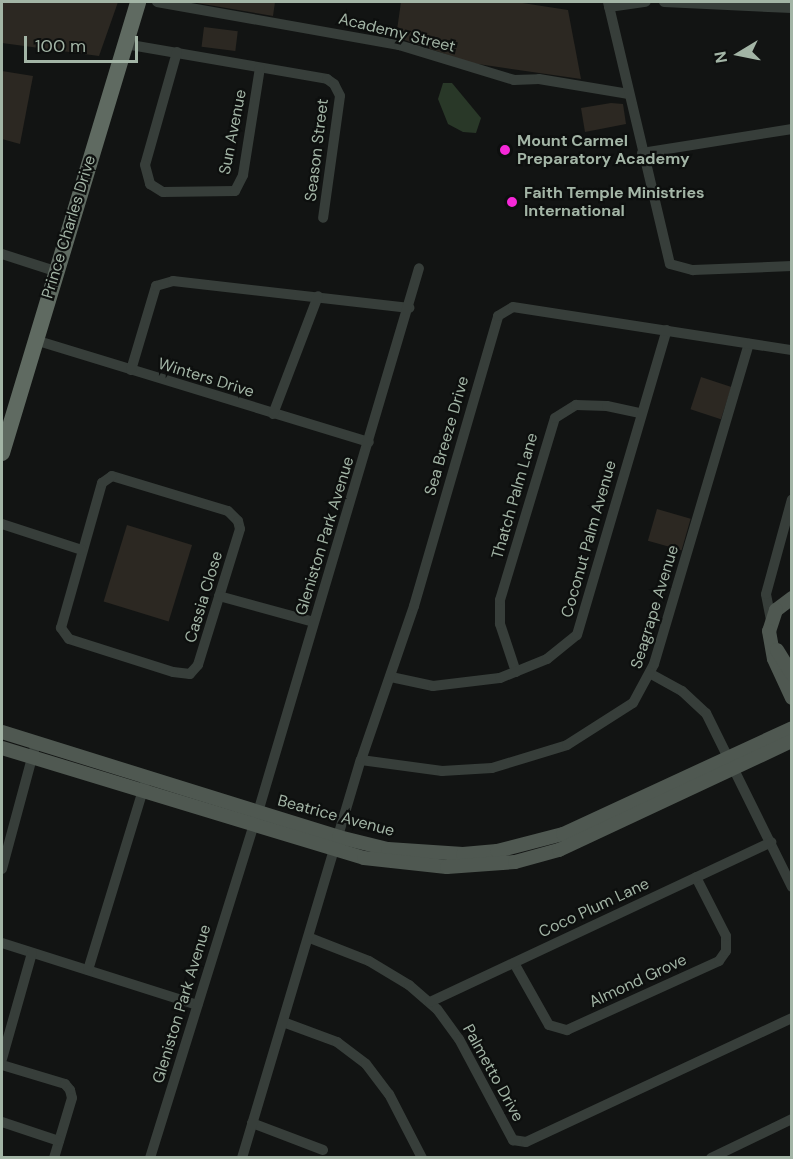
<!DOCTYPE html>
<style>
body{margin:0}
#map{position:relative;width:793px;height:1159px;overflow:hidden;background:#121413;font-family:"DM Sans",sans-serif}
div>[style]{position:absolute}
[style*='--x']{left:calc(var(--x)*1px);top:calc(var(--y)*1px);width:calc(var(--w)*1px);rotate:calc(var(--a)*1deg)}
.green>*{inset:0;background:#2c2822;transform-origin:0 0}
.water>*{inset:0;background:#293828}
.minor>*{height:10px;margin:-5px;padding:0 5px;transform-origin:5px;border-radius:5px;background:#373e3a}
.major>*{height:14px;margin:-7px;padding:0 7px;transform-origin:7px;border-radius:7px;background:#4f5851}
.highway>*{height:16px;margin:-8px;padding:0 8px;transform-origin:8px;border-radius:8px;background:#5f6a61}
.dots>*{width:16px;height:16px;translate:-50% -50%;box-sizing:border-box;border:3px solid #0d0f0e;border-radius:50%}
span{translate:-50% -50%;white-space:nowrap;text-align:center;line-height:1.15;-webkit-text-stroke:4.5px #0d0f0e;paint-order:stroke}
.street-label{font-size:16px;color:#a3b5a6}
.poi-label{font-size:16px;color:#a3b5a6;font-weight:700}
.left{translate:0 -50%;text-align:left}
.frame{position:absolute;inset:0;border:3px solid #a3b5a6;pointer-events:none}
.north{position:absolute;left:709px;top:24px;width:60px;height:60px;-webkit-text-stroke:4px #0d0f0e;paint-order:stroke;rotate:260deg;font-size:16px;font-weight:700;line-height:24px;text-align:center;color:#a3b5a6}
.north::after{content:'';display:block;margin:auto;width:21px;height:27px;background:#a3b5a6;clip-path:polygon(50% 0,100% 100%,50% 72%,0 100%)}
.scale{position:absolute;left:24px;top:36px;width:114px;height:27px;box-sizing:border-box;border:3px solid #a3b5a6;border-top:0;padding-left:8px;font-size:18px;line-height:21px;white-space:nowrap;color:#a3b5a6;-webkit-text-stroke:4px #0d0f0e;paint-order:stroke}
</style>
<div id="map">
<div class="green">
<div style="clip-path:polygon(2px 2px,118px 2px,99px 56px,2px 43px)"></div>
<div style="clip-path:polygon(191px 2px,275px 2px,273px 16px)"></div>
<div style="clip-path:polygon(401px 2px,516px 2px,568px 10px,581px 79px,471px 63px,396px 37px)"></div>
<div style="left:204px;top:27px;width:34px;height:20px;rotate:7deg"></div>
<div style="clip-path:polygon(2px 71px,33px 76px,20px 144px,2px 139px)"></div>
<div style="clip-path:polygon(611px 103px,623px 104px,626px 124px,585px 132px,581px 108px)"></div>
<div style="left:701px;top:377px;width:32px;height:34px;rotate:18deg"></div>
<div style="left:657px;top:509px;width:35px;height:33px;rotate:16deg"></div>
<div style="left:127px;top:525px;width:68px;height:80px;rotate:17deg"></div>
</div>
<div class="water">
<div style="clip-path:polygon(443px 83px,452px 83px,481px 118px,476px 133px,463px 132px,448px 124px,438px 99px)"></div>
</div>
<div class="minor">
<div style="--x:157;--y:2;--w:246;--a:10.1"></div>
<div style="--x:399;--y:45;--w:120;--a:16.9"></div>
<div style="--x:514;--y:80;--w:25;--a:-2"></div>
<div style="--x:539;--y:79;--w:91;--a:9.5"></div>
<div style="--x:608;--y:2;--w:269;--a:76.7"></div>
<div style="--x:670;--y:264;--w:24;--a:15"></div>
<div style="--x:693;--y:270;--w:99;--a:-2.3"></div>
<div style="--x:664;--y:2;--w:128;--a:2.7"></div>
<div style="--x:609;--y:7;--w:37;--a:-8"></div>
<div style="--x:125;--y:44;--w:205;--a:9.8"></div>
<div style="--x:327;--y:79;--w:9;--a:36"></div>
<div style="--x:334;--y:84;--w:13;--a:63"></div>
<div style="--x:340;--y:96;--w:123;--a:97.9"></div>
<div style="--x:177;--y:52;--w:117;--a:105.8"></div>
<div style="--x:145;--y:165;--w:20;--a:75"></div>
<div style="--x:150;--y:184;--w:15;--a:32"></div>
<div style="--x:163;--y:192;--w:72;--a:-0.8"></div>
<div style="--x:235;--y:191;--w:18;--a:-63"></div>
<div style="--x:243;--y:175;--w:108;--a:-81"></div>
<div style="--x:642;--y:153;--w:152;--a:-9.1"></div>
<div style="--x:2;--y:254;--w:56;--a:17.8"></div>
<div style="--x:35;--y:340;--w:349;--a:17"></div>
<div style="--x:131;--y:370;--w:88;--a:-73.4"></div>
<div style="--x:156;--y:286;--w:18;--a:-16"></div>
<div style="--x:173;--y:281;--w:238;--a:6.5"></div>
<div style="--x:273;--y:414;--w:126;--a:-69.1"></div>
<div style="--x:112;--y:476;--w:121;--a:16.8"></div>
<div style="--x:228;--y:511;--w:14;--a:45"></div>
<div style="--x:238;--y:521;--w:8;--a:76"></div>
<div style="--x:240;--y:529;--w:142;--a:107.2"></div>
<div style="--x:198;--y:665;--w:12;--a:132"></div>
<div style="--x:190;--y:674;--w:17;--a:-173"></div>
<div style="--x:173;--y:672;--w:109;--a:-162.4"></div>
<div style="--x:69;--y:639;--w:14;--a:-126"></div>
<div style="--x:61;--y:628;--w:151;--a:-74.2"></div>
<div style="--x:102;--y:483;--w:12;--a:-35"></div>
<div style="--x:2;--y:524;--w:84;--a:18"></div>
<div style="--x:219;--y:596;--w:98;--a:15.3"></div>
<div style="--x:771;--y:620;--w:26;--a:-101"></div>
<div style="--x:766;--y:594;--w:98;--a:-74.7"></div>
<div style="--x:516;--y:672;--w:51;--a:-108.4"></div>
<div style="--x:500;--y:624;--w:24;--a:-90"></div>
<div style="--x:500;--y:600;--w:190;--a:-73.2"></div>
<div style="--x:555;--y:418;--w:25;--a:-32"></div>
<div style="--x:576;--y:405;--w:31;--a:2"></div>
<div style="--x:607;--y:406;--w:35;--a:12"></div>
<div style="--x:651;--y:674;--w:35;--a:29"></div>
<div style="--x:682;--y:691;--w:33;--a:43"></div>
<div style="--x:706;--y:713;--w:194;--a:63.7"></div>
<div style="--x:391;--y:677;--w:43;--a:12.1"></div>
<div style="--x:433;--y:686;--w:67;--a:-6.8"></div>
<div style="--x:500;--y:678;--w:51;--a:-22"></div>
<div style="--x:547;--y:659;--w:38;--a:-39"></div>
<div style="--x:577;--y:635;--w:318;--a:-73.6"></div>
<div style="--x:361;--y:760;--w:82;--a:7.7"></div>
<div style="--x:442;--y:771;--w:50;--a:-3.4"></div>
<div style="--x:492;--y:768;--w:78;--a:-17"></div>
<div style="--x:567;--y:745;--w:78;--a:-32.5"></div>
<div style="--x:633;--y:703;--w:44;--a:-61.7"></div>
<div style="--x:654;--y:664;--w:334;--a:-73.5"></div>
<div style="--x:2;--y:869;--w:131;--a:-74.9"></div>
<div style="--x:310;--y:938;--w:63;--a:21.3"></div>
<div style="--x:369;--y:961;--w:47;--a:31"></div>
<div style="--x:409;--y:985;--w:37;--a:41"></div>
<div style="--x:437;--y:1009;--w:37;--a:54"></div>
<div style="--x:459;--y:1039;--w:115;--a:61.9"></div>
<div style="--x:513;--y:1140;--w:13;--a:9"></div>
<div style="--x:526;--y:1142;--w:293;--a:-25"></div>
<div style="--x:2;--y:943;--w:205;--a:17.6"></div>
<div style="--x:514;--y:963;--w:71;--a:60.6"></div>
<div style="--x:549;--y:1025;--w:19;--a:16"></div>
<div style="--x:567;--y:1030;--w:167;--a:-24.4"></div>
<div style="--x:719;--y:961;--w:12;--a:-55"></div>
<div style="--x:726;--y:951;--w:15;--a:-90"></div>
<div style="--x:726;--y:936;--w:66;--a:-117"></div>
<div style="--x:88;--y:970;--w:202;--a:-73"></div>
<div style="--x:430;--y:1002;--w:377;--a:-25.1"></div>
<div style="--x:283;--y:1022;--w:58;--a:20.3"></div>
<div style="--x:337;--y:1042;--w:36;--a:37"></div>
<div style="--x:366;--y:1064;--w:38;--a:53"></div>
<div style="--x:389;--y:1094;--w:72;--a:62.7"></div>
<div style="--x:2;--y:1059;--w:110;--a:-74.2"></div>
<div style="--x:2;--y:1065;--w:66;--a:16.8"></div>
<div style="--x:65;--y:1084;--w:8;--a:50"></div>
<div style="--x:70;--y:1090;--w:8;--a:76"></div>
<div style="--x:72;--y:1098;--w:63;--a:106.7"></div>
<div style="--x:2;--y:1122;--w:60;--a:18.4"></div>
<div style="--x:252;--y:1123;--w:76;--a:20.8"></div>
<div style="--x:150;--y:1158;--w:362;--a:-72.7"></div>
<div style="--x:258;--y:812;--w:567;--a:-73.51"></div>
<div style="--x:242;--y:1158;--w:415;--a:-73.4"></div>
<div style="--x:361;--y:760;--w:163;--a:-71"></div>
<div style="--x:414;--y:606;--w:302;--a:-73.8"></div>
<div style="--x:498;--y:316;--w:17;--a:-31"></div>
<div style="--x:513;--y:307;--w:282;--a:8.8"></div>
<div style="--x:711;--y:1158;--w:90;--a:-25.7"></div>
</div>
<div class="major">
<div style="--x:792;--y:598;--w:20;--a:143"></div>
<div style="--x:776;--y:610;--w:22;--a:108"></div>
<div style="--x:769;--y:631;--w:28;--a:80"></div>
<div style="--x:774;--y:659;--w:43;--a:65.2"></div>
<div style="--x:777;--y:650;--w:28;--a:58"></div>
<div style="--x:2;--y:732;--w:353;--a:17.3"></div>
<div style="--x:339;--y:837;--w:50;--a:13.8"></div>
<div style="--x:388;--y:849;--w:75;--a:3.8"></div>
<div style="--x:463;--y:854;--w:34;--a:-5"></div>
<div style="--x:497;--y:851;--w:68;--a:-14.4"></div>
<div style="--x:563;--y:834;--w:252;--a:-24.8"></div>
<div style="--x:2;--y:748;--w:378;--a:16.9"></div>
<div style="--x:364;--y:858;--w:83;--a:6.2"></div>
<div style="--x:447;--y:867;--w:68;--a:-4.2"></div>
<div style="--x:515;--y:862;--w:46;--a:-15.3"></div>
<div style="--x:559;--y:850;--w:257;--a:-25.1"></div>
</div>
<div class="highway">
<div style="--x:2;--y:453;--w:471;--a:-73.2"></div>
</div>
<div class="dots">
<div style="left:505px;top:150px;background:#f628d8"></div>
<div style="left:512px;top:202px;background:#f628d8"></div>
</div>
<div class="street-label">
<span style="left:397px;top:33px;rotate:14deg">Academy Street</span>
<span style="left:233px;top:132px;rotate:-79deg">Sun Avenue</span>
<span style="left:317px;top:150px;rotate:-83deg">Season Street</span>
<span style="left:69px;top:227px;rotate:-73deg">Prince Charles Drive</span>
<span style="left:206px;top:378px;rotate:17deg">Winters Drive</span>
<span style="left:447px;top:436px;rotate:-74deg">Sea Breeze Drive</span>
<span style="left:515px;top:496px;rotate:-74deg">Thatch Palm Lane</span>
<span style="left:325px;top:536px;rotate:-73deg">Gleniston Park Avenue</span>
<span style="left:589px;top:539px;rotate:-74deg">Coconut Palm Avenue</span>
<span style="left:204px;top:597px;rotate:-73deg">Cassia Close</span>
<span style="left:655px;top:607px;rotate:-73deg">Seagrape Avenue</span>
<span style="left:336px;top:816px;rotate:15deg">Beatrice Avenue</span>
<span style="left:594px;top:908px;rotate:-25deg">Coco Plum Lane</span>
<span style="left:638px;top:981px;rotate:-25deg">Almond Grove</span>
<span style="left:182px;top:1004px;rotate:-73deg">Gleniston Park Avenue</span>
<span style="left:493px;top:1073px;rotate:61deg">Palmetto Drive</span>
</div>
<div class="poi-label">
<span class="left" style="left:517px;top:150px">Mount Carmel<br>Preparatory Academy</span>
<span class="left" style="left:524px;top:202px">Faith Temple Ministries<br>International</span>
</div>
<div class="frame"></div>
<div class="north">N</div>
<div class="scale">100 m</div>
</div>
